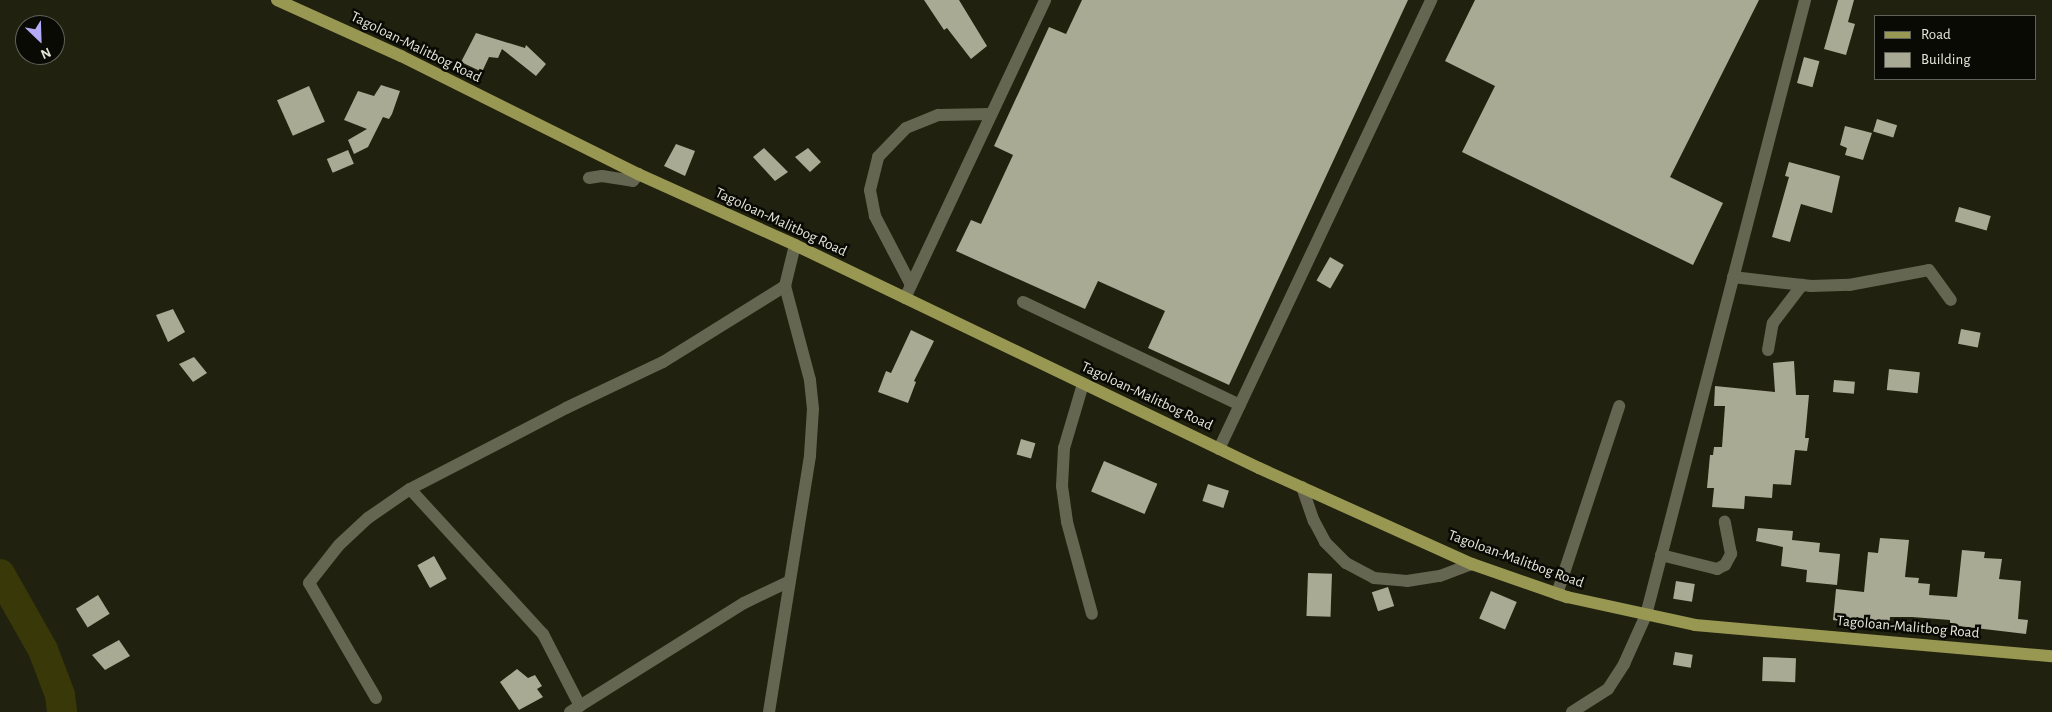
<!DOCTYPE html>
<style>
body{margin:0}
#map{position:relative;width:2052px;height:712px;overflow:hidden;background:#21210f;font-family:"Alegreya Sans",sans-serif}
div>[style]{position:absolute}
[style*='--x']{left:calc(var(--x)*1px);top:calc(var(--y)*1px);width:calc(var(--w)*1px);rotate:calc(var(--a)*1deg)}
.river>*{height:30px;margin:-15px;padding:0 15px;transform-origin:15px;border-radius:15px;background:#383808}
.building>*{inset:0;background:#a9aa94;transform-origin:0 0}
.minor>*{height:12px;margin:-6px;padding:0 6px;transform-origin:6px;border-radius:6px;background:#656651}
.major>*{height:12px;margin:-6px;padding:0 6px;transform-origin:6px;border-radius:6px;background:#989852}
span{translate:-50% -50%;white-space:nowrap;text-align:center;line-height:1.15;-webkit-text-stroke:5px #0a0a04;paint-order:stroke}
.street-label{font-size:15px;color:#e5e6db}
.legend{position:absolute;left:1874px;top:15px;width:162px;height:65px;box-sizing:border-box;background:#0a0a04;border:1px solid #62625a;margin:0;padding:6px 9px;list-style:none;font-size:15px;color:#e5e6db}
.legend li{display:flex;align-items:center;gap:10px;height:25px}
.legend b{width:25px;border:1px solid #62625a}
.north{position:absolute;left:15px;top:15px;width:50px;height:50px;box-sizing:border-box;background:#0a0a04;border:1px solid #62625a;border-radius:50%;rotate:156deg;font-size:14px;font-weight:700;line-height:20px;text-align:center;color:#e5e6db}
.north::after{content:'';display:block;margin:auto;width:18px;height:22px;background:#b5acf8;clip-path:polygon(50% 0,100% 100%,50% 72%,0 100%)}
</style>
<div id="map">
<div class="river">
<div style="--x:0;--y:574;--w:87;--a:60.5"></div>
<div style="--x:43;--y:650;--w:48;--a:69.3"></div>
<div style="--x:60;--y:695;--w:17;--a:83"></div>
</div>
<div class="building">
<div style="clip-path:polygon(924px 0,959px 0,987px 46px,971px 59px,947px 28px,944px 30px)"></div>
<div style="clip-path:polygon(1082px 0,1408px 0,1229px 385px,1148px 348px,1165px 311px,1098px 281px,1085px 309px,956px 251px,971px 220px,981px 224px,1013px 155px,994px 146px,1049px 27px,1066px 34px)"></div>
<div style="clip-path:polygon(1475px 0,1759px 0,1670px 177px,1723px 203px,1693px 265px,1462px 152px,1495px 86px,1445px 61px)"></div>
<div style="clip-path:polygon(1838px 0,1854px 0,1848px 22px,1855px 24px,1846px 55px,1824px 49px)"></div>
<div style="clip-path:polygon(476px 33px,525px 48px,526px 45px,546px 64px,536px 76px,502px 49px,498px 58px,489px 57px,482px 72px,461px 62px)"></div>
<div style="left:1804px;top:57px;width:16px;height:27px;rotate:15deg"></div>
<div style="clip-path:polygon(381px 85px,400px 91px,392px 114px,389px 119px,383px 117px,368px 147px,354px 154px,348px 140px,367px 129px,344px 120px,358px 91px,374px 96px)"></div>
<div style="left:309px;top:86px;width:39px;height:35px;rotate:66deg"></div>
<div style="left:1877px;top:119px;width:21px;height:13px;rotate:17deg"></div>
<div style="clip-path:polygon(1845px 126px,1872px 133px,1863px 160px,1845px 155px,1847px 148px,1840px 145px)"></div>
<div style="clip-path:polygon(676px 144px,695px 151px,685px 176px,664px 166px)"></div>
<div style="clip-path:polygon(764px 148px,788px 172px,775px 181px,753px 157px)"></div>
<div style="clip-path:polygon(808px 148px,821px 162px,810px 172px,795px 157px)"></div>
<div style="left:348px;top:150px;width:15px;height:23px;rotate:67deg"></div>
<div style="clip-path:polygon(1789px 162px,1840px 176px,1832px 213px,1801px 204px,1790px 242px,1772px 237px,1789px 177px,1785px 176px)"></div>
<div style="left:1959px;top:207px;width:33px;height:15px;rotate:16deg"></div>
<div style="left:1330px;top:257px;width:16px;height:27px;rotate:30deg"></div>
<div style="clip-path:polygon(173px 309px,185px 332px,168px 342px,156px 315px)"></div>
<div style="left:1961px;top:329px;width:20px;height:15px;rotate:11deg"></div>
<div style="clip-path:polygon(911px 330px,934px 341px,914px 381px,916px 382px,908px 403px,878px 392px,886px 371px,891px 373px)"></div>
<div style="clip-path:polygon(194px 357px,207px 373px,193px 382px,179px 364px)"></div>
<div style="clip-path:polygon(1794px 361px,1796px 395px,1809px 395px,1805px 438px,1809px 438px,1807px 451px,1795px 450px,1791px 485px,1773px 484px,1772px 498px,1745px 496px,1744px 509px,1712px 507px,1714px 488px,1707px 488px,1710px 455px,1713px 455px,1714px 447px,1722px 447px,1725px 406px,1714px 406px,1715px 386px,1775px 392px,1773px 363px)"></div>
<div style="left:1889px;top:369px;width:31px;height:21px;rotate:6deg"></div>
<div style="left:1834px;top:380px;width:21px;height:12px;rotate:5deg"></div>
<div style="left:1021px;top:439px;width:15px;height:16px;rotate:16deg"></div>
<div style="left:1104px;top:461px;width:58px;height:33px;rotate:23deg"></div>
<div style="left:1208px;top:484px;width:22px;height:18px;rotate:18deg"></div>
<div style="clip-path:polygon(1758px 528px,1793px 531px,1792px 540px,1820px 543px,1819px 552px,1840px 554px,1837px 585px,1806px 582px,1807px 570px,1781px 566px,1783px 547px,1756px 541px)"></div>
<div style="clip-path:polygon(1880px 538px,1909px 540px,1905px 577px,1919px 578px,1918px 583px,1930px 584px,1929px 595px,1957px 597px,1962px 550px,1985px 552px,1984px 558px,2002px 559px,1999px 579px,2021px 581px,2018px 619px,2028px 620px,2026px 634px,1950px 625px,1950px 620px,1912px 617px,1890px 617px,1889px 628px,1833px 620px,1836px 589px,1864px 592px,1868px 552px,1878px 553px)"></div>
<div style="left:434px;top:556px;width:26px;height:19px;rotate:61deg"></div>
<div style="left:1308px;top:573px;width:24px;height:43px;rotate:2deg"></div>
<div style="left:1676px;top:581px;width:19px;height:18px;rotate:9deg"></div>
<div style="left:1388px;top:587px;width:20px;height:17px;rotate:72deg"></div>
<div style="left:1491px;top:591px;width:28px;height:30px;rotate:23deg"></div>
<div style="left:98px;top:595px;width:22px;height:26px;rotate:58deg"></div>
<div style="clip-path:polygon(119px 640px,130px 656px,105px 670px,92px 655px)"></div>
<div style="left:1675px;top:652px;width:18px;height:13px;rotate:9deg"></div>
<div style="left:1763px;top:657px;width:33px;height:24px;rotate:2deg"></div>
<div style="clip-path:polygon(517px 669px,528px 678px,535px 675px,542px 686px,537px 689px,543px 697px,519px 710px,500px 682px)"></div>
</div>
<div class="minor">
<div style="--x:589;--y:178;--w:13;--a:-9"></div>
<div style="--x:602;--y:176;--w:31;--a:9"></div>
<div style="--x:633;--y:181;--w:9;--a:-54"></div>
<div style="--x:1733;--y:277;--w:79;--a:6.6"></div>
<div style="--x:1811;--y:286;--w:38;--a:-2"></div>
<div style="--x:1849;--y:285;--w:81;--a:-10.6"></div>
<div style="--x:1929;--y:270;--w:37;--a:54"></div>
<div style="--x:911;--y:285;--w:78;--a:-117.6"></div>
<div style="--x:875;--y:216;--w:26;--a:-101"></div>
<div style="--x:870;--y:190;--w:34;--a:-76"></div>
<div style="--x:878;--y:157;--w:40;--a:-46"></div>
<div style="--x:906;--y:128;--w:35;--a:-22"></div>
<div style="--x:939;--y:115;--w:52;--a:-1.1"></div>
<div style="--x:905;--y:298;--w:329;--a:-64.8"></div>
<div style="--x:1023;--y:302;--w:240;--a:25.4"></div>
<div style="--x:1768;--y:350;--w:27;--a:-80"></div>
<div style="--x:1773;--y:323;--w:48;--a:-52.7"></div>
<div style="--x:1083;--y:384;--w:67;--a:106.5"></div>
<div style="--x:1064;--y:448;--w:38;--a:93"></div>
<div style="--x:1062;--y:486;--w:36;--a:82"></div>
<div style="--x:1067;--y:522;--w:95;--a:74.8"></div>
<div style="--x:1219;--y:449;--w:497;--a:-64.7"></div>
<div style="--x:1302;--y:487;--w:36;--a:71"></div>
<div style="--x:1314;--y:521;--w:24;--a:62"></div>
<div style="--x:1325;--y:542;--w:30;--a:45"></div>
<div style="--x:1346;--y:563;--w:32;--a:28"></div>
<div style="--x:1374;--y:578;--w:33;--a:5"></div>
<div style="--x:1407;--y:581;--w:33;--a:-9"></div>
<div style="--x:1440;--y:576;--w:34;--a:-21"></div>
<div style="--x:410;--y:489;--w:197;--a:47.5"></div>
<div style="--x:543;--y:634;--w:81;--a:62.8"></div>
<div style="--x:1661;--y:555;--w:58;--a:14"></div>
<div style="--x:1717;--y:569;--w:9;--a:-27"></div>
<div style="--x:1725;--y:565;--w:13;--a:-61"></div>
<div style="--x:1731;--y:554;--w:33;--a:-101"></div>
<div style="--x:1557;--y:594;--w:198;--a:-71.7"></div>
<div style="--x:376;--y:698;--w:133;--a:-120.2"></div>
<div style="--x:309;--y:583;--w:48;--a:-51.7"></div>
<div style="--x:339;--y:545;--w:40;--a:-43"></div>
<div style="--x:368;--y:518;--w:51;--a:-34.6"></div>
<div style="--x:410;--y:489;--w:176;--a:-27.4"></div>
<div style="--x:566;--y:408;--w:107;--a:-25.4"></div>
<div style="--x:663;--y:362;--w:144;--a:-31.9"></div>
<div style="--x:570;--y:712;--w:205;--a:-32.1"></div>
<div style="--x:744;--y:603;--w:49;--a:-25.5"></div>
<div style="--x:769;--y:712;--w:260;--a:-80.9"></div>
<div style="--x:810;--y:455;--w:46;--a:-86.3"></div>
<div style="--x:813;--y:409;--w:29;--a:-96"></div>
<div style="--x:810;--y:380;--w:97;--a:-104.9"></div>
<div style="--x:785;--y:286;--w:42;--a:-76.3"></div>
<div style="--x:1572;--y:712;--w:43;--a:-32.6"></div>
<div style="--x:1608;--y:689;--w:30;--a:-57"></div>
<div style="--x:1624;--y:664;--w:54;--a:-65.8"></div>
<div style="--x:1646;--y:615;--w:635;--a:-75.5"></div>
</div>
<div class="major">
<div style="--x:277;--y:0;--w:136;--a:24.3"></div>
<div style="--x:401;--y:56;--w:265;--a:26.5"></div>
<div style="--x:638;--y:174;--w:172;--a:24.3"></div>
<div style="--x:795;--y:245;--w:515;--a:25.67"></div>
<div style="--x:1259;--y:468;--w:234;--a:24.3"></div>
<div style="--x:1472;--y:564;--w:101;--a:19.2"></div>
<div style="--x:1567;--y:597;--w:131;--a:12.3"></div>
<div style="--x:1695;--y:625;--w:358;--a:5"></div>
</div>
<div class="street-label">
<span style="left:416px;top:47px;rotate:26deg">Tagoloan-Malitbog Road</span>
<span style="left:781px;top:222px;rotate:25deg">Tagoloan-Malitbog Road</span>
<span style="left:1147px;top:396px;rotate:25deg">Tagoloan-Malitbog Road</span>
<span style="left:1516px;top:559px;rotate:20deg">Tagoloan-Malitbog Road</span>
<span style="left:1908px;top:627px;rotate:5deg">Tagoloan-Malitbog Road</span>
</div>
<ul class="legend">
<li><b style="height:6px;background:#989852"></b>Road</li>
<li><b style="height:14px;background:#a9aa94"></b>Building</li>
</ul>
<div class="north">N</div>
</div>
